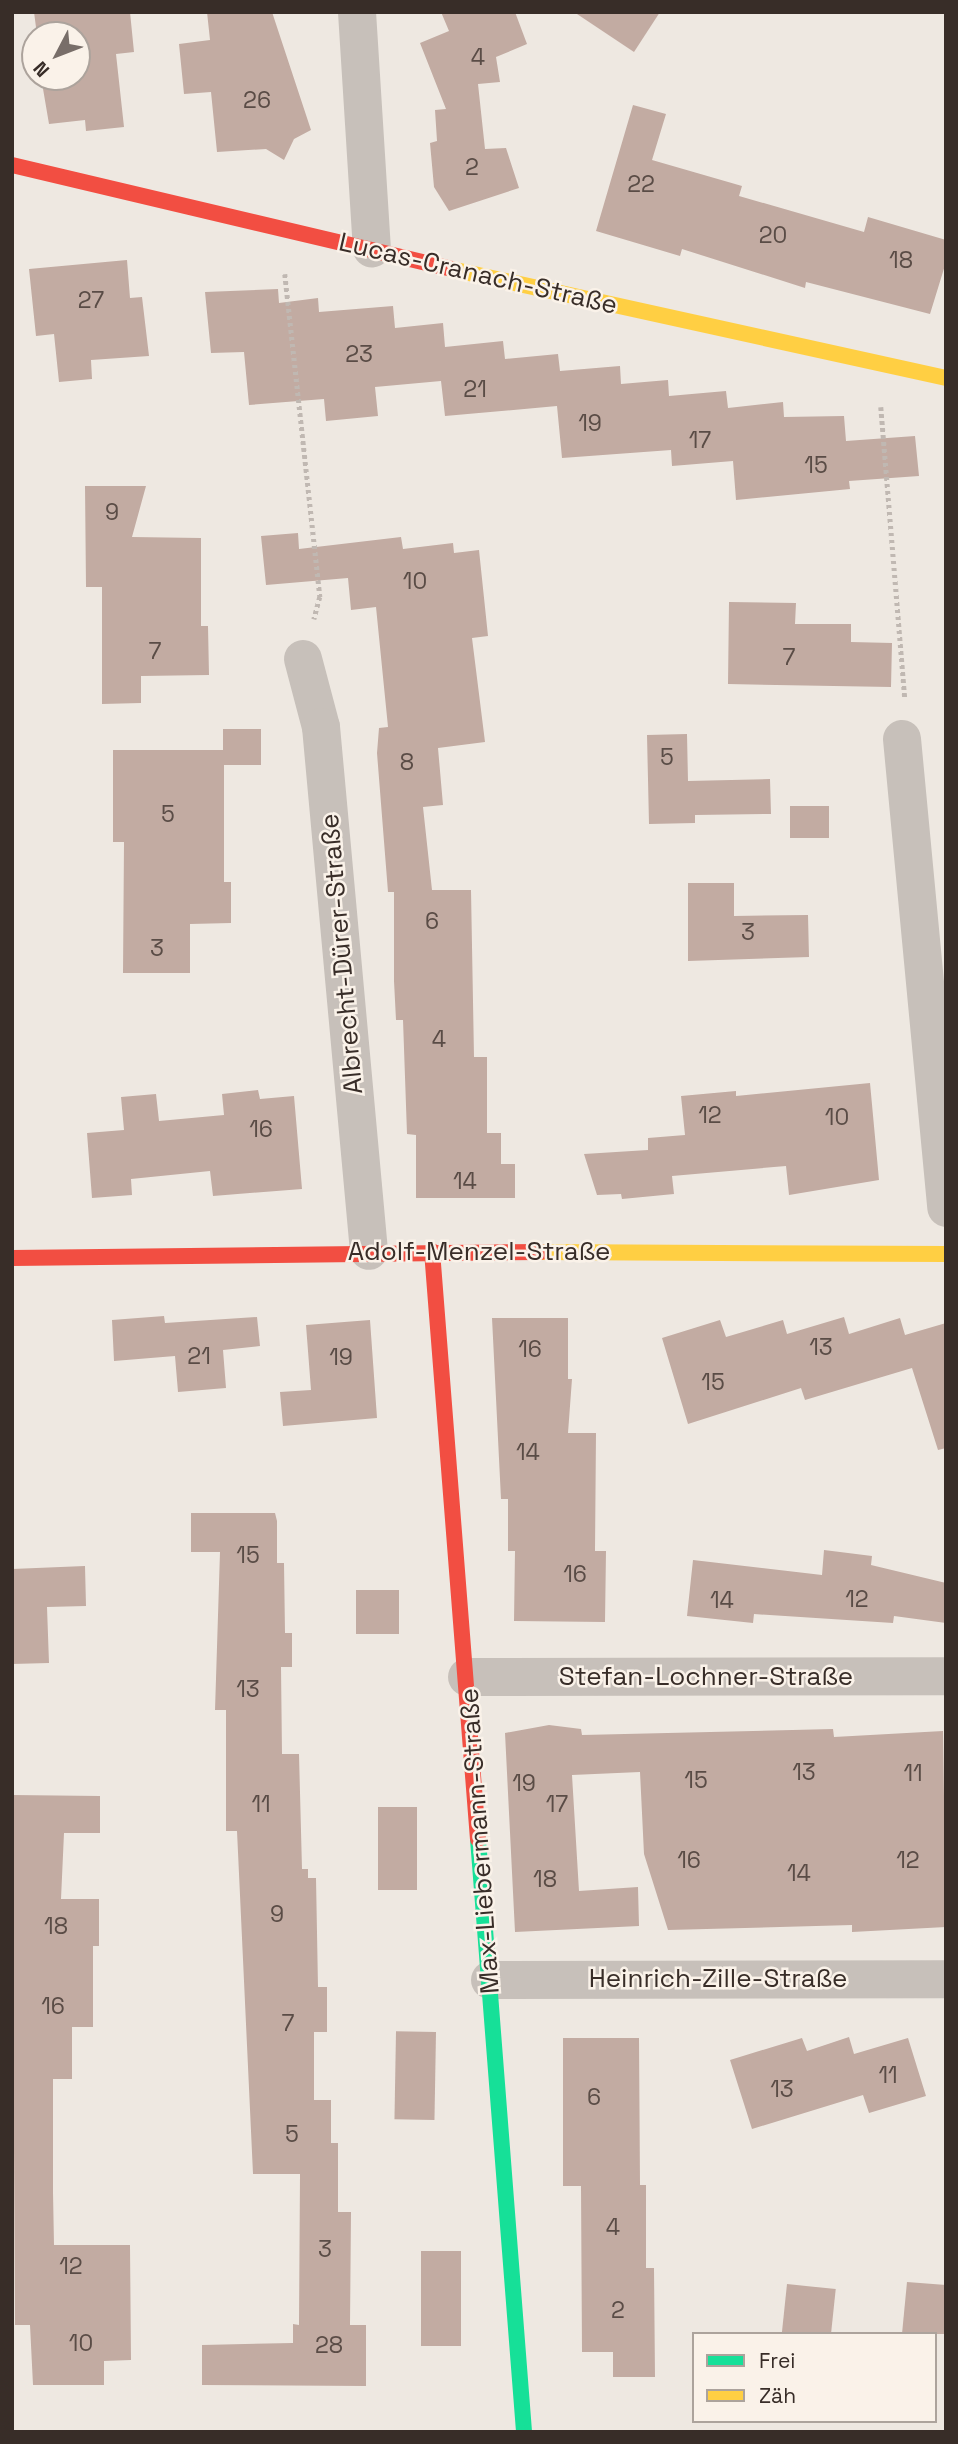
<!DOCTYPE html>
<meta charset="utf-8">
<style>
body{margin:0}
#map{position:relative;width:958px;height:2444px;overflow:hidden;background:#eee8e1;font-family:"Space Grotesk",sans-serif}
div>[style]{position:absolute}
[style*='--x']{left:calc(var(--x)*1px);top:calc(var(--y)*1px);width:calc(var(--w)*1px);rotate:calc(var(--a)*1deg)}
.building>*{inset:0;background:#c2aba2;transform-origin:0 0}
.path>*{height:4.5px;margin-top:-2.25px;transform-origin:0;background:repeating-linear-gradient(90deg,#c0b8b2 0 3.5px,transparent 0 7px)}
.street>*{height:38px;margin:-19px;padding:0 19px;transform-origin:19px;border-radius:19px;background:#c7c0ba}
.fast>*{height:16px;margin:-8px;padding:0 8px;transform-origin:8px;border-radius:8px;background:#16e098}
.slow>*{height:16px;margin:-8px;padding:0 8px;transform-origin:8px;border-radius:8px;background:#ffcf43}
.jam>*{height:16px;margin:-8px;padding:0 8px;transform-origin:8px;border-radius:8px;background:#f24e42}
span{translate:-50% -50%;white-space:nowrap;text-align:center;line-height:1.15;-webkit-text-stroke:5px #faf2e9;paint-order:stroke}
.number-label{font-size:23px;color:#5a4c46}
.number-label span{-webkit-text-stroke-width:0}
.street-label{font-size:26px;color:#382d28}
.frame{position:absolute;inset:0;border:14px solid #382d28;pointer-events:none}
.legend{position:absolute;left:692px;top:2332px;width:245px;height:91px;box-sizing:border-box;background:#faf2e9;border:2px solid #aca39c;margin:0;padding:9px 12px;list-style:none;font-size:21px;color:#382d28}
.legend li{display:flex;align-items:center;gap:14px;height:35px}
.legend b{width:35px;border:2px solid #aca39c}
.north{position:absolute;left:21px;top:21px;width:70px;height:70px;box-sizing:border-box;background:#faf2e9;border:2px solid #aca39c;border-radius:50%;rotate:228deg;font-size:19px;font-weight:700;line-height:28px;text-align:center;color:#382d28}
.north::after{content:'';display:block;margin:auto;width:24px;height:32px;background:#786e69;clip-path:polygon(50% 0,100% 100%,50% 72%,0 100%)}
</style>
<div id="map">
<div class="building">
<div style="clip-path:polygon(34px 12px,130px 12px,134px 52px,116px 54px,124px 127px,86px 131px,85px 120px,49px 124px,41px 77px,77px 77px,77px 35px,37px 35px)"></div>
<div style="clip-path:polygon(207px 12px,272px 12px,311px 130px,294px 139px,284px 160px,266px 149px,217px 152px,211px 92px,184px 94px,179px 44px,210px 40px)"></div>
<div style="clip-path:polygon(441px 12px,515px 12px,527px 44px,496px 57px,500px 82px,478px 84px,485px 149px,506px 148px,519px 188px,449px 211px,434px 187px,430px 143px,437px 141px,435px 110px,446px 109px,420px 43px,449px 31px)"></div>
<div style="clip-path:polygon(574px 12px,660px 12px,634px 52px)"></div>
<div style="clip-path:polygon(633px 105px,666px 114px,652px 160px,742px 186px,739px 196px,864px 232px,868px 217px,946px 240px,946px 262px,930px 314px,806px 282px,805px 288px,682px 249px,680px 256px,596px 231px)"></div>
<div style="clip-path:polygon(127px 260px,130px 298px,142px 297px,149px 356px,91px 360px,92px 379px,59px 382px,54px 334px,36px 336px,29px 269px)"></div>
<div style="clip-path:polygon(278px 289px,279px 303px,318px 298px,319px 312px,393px 306px,395px 328px,443px 323px,445px 347px,503px 341px,505px 359px,558px 354px,560px 371px,620px 366px,621px 384px,668px 380px,669px 396px,726px 391px,728px 408px,783px 402px,784px 417px,844px 416px,846px 441px,915px 436px,919px 476px,849px 481px,850px 489px,736px 500px,733px 461px,672px 466px,671px 450px,562px 458px,557px 406px,445px 416px,441px 381px,375px 387px,378px 416px,326px 421px,324px 399px,249px 405px,244px 352px,211px 353px,205px 292px)"></div>
<div style="clip-path:polygon(85px 486px,146px 486px,132px 537px,201px 538px,201px 626px,208px 626px,209px 675px,141px 676px,141px 703px,102px 704px,102px 587px,86px 587px)"></div>
<div style="clip-path:polygon(298px 533px,299px 549px,401px 537px,403px 549px,453px 543px,454px 553px,479px 550px,488px 636px,472px 638px,485px 742px,438px 748px,443px 805px,423px 807px,432px 890px,471px 890px,474px 1057px,487px 1057px,487px 1133px,501px 1133px,501px 1164px,515px 1164px,515px 1198px,416px 1198px,416px 1135px,407px 1134px,403px 1020px,396px 1020px,394px 981px,394px 892px,388px 892px,377px 753px,379px 728px,388px 727px,376px 607px,351px 610px,348px 578px,266px 585px,261px 536px)"></div>
<div style="clip-path:polygon(729px 602px,796px 603px,795px 624px,851px 624px,851px 642px,892px 643px,891px 687px,728px 684px)"></div>
<div style="clip-path:polygon(223px 729px,261px 729px,261px 765px,224px 765px,224px 882px,231px 882px,231px 923px,190px 924px,190px 973px,123px 973px,124px 842px,113px 842px,113px 750px,223px 750px)"></div>
<div style="clip-path:polygon(687px 734px,688px 781px,770px 779px,771px 814px,695px 815px,695px 823px,649px 824px,647px 735px)"></div>
<div style="left:790px;top:806px;width:39px;height:32px"></div>
<div style="clip-path:polygon(688px 883px,734px 883px,734px 916px,808px 915px,809px 957px,688px 961px)"></div>
<div style="clip-path:polygon(870px 1083px,879px 1180px,789px 1195px,786px 1166px,672px 1176px,674px 1194px,622px 1199px,621px 1194px,597px 1195px,584px 1154px,648px 1150px,648px 1138px,685px 1135px,681px 1096px,736px 1091px,736px 1096px)"></div>
<div style="clip-path:polygon(258px 1090px,260px 1099px,294px 1096px,302px 1189px,213px 1196px,210px 1171px,131px 1179px,132px 1195px,92px 1198px,87px 1133px,124px 1130px,121px 1097px,156px 1094px,159px 1121px,224px 1115px,222px 1094px)"></div>
<div style="clip-path:polygon(164px 1316px,165px 1323px,257px 1317px,260px 1346px,223px 1350px,226px 1388px,178px 1392px,175px 1356px,114px 1361px,112px 1320px)"></div>
<div style="clip-path:polygon(844px 1317px,849px 1334px,900px 1318px,905px 1335px,946px 1323px,946px 1448px,938px 1450px,912px 1368px,805px 1400px,801px 1388px,688px 1424px,662px 1338px,720px 1320px,726px 1337px,783px 1320px,787px 1334px)"></div>
<div style="clip-path:polygon(492px 1318px,568px 1318px,568px 1379px,572px 1379px,568px 1433px,596px 1433px,595px 1551px,606px 1551px,605px 1622px,514px 1621px,515px 1551px,508px 1551px,508px 1499px,501px 1499px)"></div>
<div style="clip-path:polygon(370px 1320px,377px 1418px,283px 1426px,280px 1392px,311px 1390px,306px 1325px)"></div>
<div style="clip-path:polygon(191px 1513px,275px 1513px,277px 1521px,277px 1563px,284px 1563px,285px 1633px,292px 1633px,292px 1667px,281px 1667px,282px 1754px,299px 1754px,302px 1869px,308px 1869px,308px 1878px,316px 1878px,318px 1987px,327px 1987px,327px 2032px,314px 2032px,314px 2100px,331px 2100px,331px 2143px,338px 2143px,338px 2212px,351px 2212px,350px 2325px,366px 2325px,366px 2386px,202px 2385px,202px 2345px,293px 2343px,293px 2324px,299px 2325px,300px 2174px,253px 2174px,237px 1831px,226px 1831px,226px 1710px,215px 1710px,220px 1552px,191px 1552px)"></div>
<div style="clip-path:polygon(824px 1550px,872px 1556px,871px 1565px,946px 1583px,946px 1623px,894px 1616px,893px 1623px,754px 1614px,753px 1623px,687px 1616px,693px 1560px,822px 1575px)"></div>
<div style="clip-path:polygon(85px 1566px,86px 1606px,47px 1607px,49px 1663px,12px 1664px,12px 1569px)"></div>
<div style="left:356px;top:1590px;width:43px;height:44px"></div>
<div style="clip-path:polygon(549px 1725px,581px 1729px,582px 1735px,833px 1729px,834px 1737px,943px 1731px,946px 1927px,852px 1932px,852px 1925px,668px 1930px,644px 1854px,640px 1772px,572px 1775px,579px 1891px,638px 1887px,639px 1926px,515px 1932px,505px 1733px)"></div>
<div style="clip-path:polygon(12px 1795px,100px 1796px,100px 1833px,64px 1833px,61px 1899px,99px 1899px,99px 1946px,93px 1946px,93px 2027px,72px 2027px,72px 2079px,53px 2079px,53px 2192px,54px 2245px,130px 2245px,131px 2360px,104px 2361px,104px 2385px,33px 2385px,30px 2325px,15px 2325px)"></div>
<div style="left:378px;top:1807px;width:39px;height:83px"></div>
<div style="left:436px;top:2032px;width:88px;height:40px;rotate:91deg"></div>
<div style="clip-path:polygon(849px 2037px,854px 2054px,908px 2038px,926px 2096px,869px 2113px,863px 2095px,752px 2129px,730px 2060px,802px 2038px,807px 2051px)"></div>
<div style="clip-path:polygon(563px 2038px,639px 2038px,640px 2185px,646px 2185px,646px 2268px,654px 2268px,655px 2377px,613px 2377px,613px 2352px,582px 2352px,581px 2186px,563px 2186px)"></div>
<div style="left:421px;top:2251px;width:40px;height:95px"></div>
<div style="clip-path:polygon(907px 2282px,946px 2285px,946px 2334px,902px 2334px)"></div>
<div style="left:787px;top:2284px;width:49px;height:50px;rotate:6deg"></div>
</div>
<div class="path">
<div style="--x:285;--y:274;--w:325;--a:83.8"></div>
<div style="--x:320;--y:597;--w:23;--a:105"></div>
<div style="--x:881;--y:407;--w:292;--a:85.3"></div>
</div>
<div class="street">
<div style="--x:357;--y:12;--w:237;--a:86.4"></div>
<div style="--x:303;--y:659;--w:70;--a:75.2"></div>
<div style="--x:321;--y:727;--w:526;--a:84.77"></div>
<div style="--x:902;--y:739;--w:471;--a:84.6"></div>
<div style="--x:467;--y:1677;--w:479;--a:-0.1"></div>
<div style="--x:490;--y:1980;--w:456;--a:-0.1"></div>
</div>
<div class="fast">
<div style="--x:478;--y:1839;--w:595;--a:85.56"></div>
</div>
<div class="slow">
<div style="--x:451;--y:269;--w:507;--a:12.42"></div>
<div style="--x:541;--y:1252;--w:405;--a:0.3"></div>
</div>
<div class="jam">
<div style="--x:12;--y:165;--w:451;--a:13.3"></div>
<div style="--x:432;--y:1251;--w:590;--a:85.53"></div>
<div style="--x:12;--y:1258;--w:529;--a:-0.65"></div>
</div>
<div class="number-label">
<span style="left:478px;top:57px">4</span>
<span style="left:257px;top:100px">26</span>
<span style="left:472px;top:167px">2</span>
<span style="left:641px;top:184px">22</span>
<span style="left:773px;top:235px">20</span>
<span style="left:901px;top:260px">18</span>
<span style="left:91px;top:300px">27</span>
<span style="left:359px;top:354px">23</span>
<span style="left:475px;top:389px">21</span>
<span style="left:590px;top:423px">19</span>
<span style="left:700px;top:440px">17</span>
<span style="left:816px;top:465px">15</span>
<span style="left:112px;top:512px">9</span>
<span style="left:415px;top:581px">10</span>
<span style="left:155px;top:651px">7</span>
<span style="left:789px;top:657px">7</span>
<span style="left:667px;top:757px">5</span>
<span style="left:407px;top:762px">8</span>
<span style="left:168px;top:814px">5</span>
<span style="left:432px;top:921px">6</span>
<span style="left:748px;top:932px">3</span>
<span style="left:157px;top:948px">3</span>
<span style="left:439px;top:1039px">4</span>
<span style="left:710px;top:1115px">12</span>
<span style="left:837px;top:1117px">10</span>
<span style="left:261px;top:1129px">16</span>
<span style="left:465px;top:1181px">14</span>
<span style="left:821px;top:1347px">13</span>
<span style="left:530px;top:1349px">16</span>
<span style="left:199px;top:1356px">21</span>
<span style="left:341px;top:1357px">19</span>
<span style="left:713px;top:1382px">15</span>
<span style="left:528px;top:1452px">14</span>
<span style="left:248px;top:1555px">15</span>
<span style="left:575px;top:1574px">16</span>
<span style="left:857px;top:1599px">12</span>
<span style="left:722px;top:1600px">14</span>
<span style="left:248px;top:1689px">13</span>
<span style="left:804px;top:1772px">13</span>
<span style="left:913px;top:1773px">11</span>
<span style="left:696px;top:1780px">15</span>
<span style="left:524px;top:1783px">19</span>
<span style="left:261px;top:1804px">11</span>
<span style="left:557px;top:1804px">17</span>
<span style="left:689px;top:1860px">16</span>
<span style="left:908px;top:1860px">12</span>
<span style="left:799px;top:1873px">14</span>
<span style="left:545px;top:1879px">18</span>
<span style="left:277px;top:1914px">9</span>
<span style="left:56px;top:1926px">18</span>
<span style="left:53px;top:2006px">16</span>
<span style="left:288px;top:2023px">7</span>
<span style="left:888px;top:2075px">11</span>
<span style="left:782px;top:2089px">13</span>
<span style="left:594px;top:2097px">6</span>
<span style="left:292px;top:2134px">5</span>
<span style="left:613px;top:2227px">4</span>
<span style="left:325px;top:2249px">3</span>
<span style="left:71px;top:2266px">12</span>
<span style="left:618px;top:2310px">2</span>
<span style="left:81px;top:2343px">10</span>
<span style="left:329px;top:2345px">28</span>
</div>
<div class="street-label">
<span style="left:478px;top:274px;rotate:13deg">Lucas-Cranach-Straße</span>
<span style="left:342px;top:954px;rotate:-95deg">Albrecht-Dürer-Straße</span>
<span style="left:479px;top:1252px">Adolf-Menzel-Straße</span>
<span style="left:706px;top:1677px">Stefan-Lochner-Straße</span>
<span style="left:480px;top:1841px;rotate:-94deg">Max-Liebermann-Straße</span>
<span style="left:718px;top:1979px">Heinrich-Zille-Straße</span>
</div>
<div class="frame"></div>
<ul class="legend">
<li><b style="height:9px;background:#16e098"></b>Frei</li>
<li><b style="height:9px;background:#ffcf43"></b>Zäh</li>
</ul>
<div class="north">N</div>
</div>
